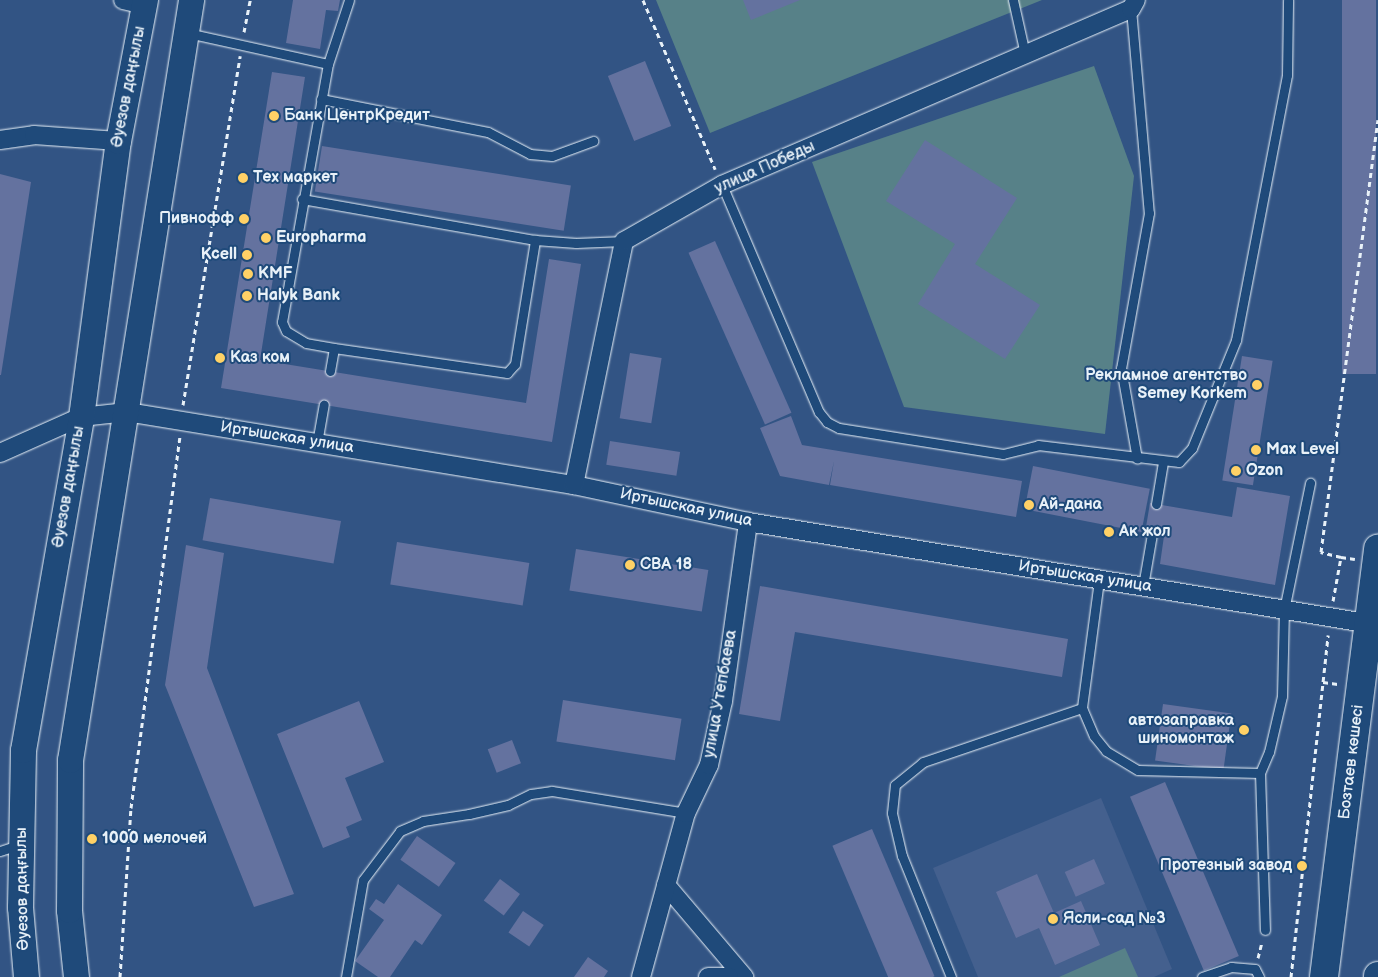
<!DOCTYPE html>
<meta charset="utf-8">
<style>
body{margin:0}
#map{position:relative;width:1378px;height:977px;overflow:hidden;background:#325484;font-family:"Balsamiq Sans",sans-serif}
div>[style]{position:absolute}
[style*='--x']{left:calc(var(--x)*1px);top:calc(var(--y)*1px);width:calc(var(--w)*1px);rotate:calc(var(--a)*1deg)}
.built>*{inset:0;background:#44608e}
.green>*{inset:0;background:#578188}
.building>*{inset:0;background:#64729f;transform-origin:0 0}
.path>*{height:3px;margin-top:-1.5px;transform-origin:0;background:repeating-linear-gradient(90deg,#e8f1f8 0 5px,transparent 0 9px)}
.roads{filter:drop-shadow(0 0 1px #e8f1f8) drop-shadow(0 0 1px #e8f1f8)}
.lane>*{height:9px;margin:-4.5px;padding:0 4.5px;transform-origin:4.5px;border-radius:4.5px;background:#1f4a7a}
.street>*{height:18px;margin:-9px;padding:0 9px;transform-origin:9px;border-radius:9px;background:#1f4a7a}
.secondary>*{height:25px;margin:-12.5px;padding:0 12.5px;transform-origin:12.5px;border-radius:12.5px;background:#1f4a7a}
.highway>*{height:28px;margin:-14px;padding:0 14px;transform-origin:14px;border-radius:14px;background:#1f4a7a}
.dots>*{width:14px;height:14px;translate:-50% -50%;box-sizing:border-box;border:2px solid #1f4a7a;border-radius:50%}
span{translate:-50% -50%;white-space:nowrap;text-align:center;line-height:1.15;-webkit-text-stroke:4px #1f4a7a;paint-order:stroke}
.street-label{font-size:16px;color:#e8f1f8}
.poi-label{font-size:16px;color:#e8f1f8;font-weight:700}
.left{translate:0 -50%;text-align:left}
.right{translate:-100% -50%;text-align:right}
</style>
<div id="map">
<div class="built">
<div style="clip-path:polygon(1101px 798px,1172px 969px,1154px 977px,978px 977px,933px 868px)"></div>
</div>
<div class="green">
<div style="clip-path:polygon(656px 0,1042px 0,710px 133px)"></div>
<div style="clip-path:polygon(1094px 66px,1134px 176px,1105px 434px,904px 407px,812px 162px)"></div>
<div style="clip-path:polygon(1125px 948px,1138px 977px,1059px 977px)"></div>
</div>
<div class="building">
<div style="clip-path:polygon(293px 0,340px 0,338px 11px,326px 10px,320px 49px,286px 43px)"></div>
<div style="clip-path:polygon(743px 0,800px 0,751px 20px)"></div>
<div style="left:1342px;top:0;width:34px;height:374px"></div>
<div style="left:645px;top:61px;width:70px;height:40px;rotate:68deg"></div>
<div style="clip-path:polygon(272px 72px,305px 77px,260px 360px,526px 403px,549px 259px,581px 264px,552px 442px,221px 388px)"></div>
<div style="clip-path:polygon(925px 140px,1017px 198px,975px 264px,1040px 305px,1005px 359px,918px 304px,955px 244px,886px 201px)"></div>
<div style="left:322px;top:146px;width:252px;height:46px;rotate:9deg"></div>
<div style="clip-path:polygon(0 174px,31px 182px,1px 375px,0 375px)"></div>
<div style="left:715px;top:241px;width:188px;height:29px;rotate:66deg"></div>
<div style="left:630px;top:353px;width:32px;height:66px;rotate:9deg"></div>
<div style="left:1242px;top:356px;width:31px;height:126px;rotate:9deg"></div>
<div style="clip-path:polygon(791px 416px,802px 445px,1022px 481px,1016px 517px,830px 485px,834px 461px,829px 485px,780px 476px,760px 428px)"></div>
<div style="left:610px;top:441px;width:71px;height:24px;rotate:9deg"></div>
<div style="left:1033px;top:466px;width:119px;height:44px;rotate:11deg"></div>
<div style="clip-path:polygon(1237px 487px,1290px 496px,1275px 585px,1160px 564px,1164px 536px,1145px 533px,1150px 503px,1232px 517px)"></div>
<div style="left:210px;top:498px;width:133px;height:43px;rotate:10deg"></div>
<div style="left:397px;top:542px;width:134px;height:43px;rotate:9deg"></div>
<div style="clip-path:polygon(186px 545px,224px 553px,207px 668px,294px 894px,254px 907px,165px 685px)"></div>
<div style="left:576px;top:549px;width:134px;height:42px;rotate:9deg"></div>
<div style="clip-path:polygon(760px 586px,1068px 639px,1062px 677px,795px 632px,780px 721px,739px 714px)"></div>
<div style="left:563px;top:700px;width:120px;height:42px;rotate:9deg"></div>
<div style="clip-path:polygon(359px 701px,384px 762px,345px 778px,362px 820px,346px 827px,350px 837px,323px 848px,277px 734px)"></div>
<div style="left:1163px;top:704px;width:69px;height:57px;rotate:8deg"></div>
<div style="left:512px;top:740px;width:25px;height:26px;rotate:69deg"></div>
<div style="left:1165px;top:782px;width:189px;height:38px;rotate:67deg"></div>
<div style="left:872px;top:829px;width:160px;height:43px;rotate:67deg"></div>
<div style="left:417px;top:836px;width:47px;height:29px;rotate:35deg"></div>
<div style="left:1094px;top:859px;width:27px;height:32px;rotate:66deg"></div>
<div style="clip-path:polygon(1037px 874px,1054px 913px,1081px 901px,1100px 945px,1055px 965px,1039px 928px,1016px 938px,996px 892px)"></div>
<div style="left:500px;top:879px;width:25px;height:27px;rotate:37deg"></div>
<div style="clip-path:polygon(398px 884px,442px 915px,422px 945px,415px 940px,390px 977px,378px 977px,355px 961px,384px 920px,369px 909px,376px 899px,384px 904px)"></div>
<div style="left:523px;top:911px;width:25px;height:26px;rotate:34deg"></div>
<div style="clip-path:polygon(588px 957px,608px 971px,604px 977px,574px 977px)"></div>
</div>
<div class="path">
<div style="--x:643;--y:0;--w:184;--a:66.9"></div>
<div style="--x:244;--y:32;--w:33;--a:-79"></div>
<div style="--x:183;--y:405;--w:354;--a:-80.7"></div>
<div style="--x:1341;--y:557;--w:14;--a:8"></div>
<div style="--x:1333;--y:601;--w:45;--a:-79.7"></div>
<div style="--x:1341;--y:557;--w:21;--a:-166"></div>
<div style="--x:1321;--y:552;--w:436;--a:-82.5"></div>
<div style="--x:1323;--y:682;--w:15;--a:8"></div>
<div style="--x:1258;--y:958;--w:16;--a:-76"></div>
<div style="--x:120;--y:977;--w:169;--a:-86.3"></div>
<div style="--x:131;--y:808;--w:375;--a:-82.5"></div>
<div style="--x:1291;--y:977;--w:344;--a:-83.8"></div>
</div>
<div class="roads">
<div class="lane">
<div style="--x:1013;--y:0;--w:55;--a:77.5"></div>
<div style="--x:1131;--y:9;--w:205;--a:85"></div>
<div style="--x:1149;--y:213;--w:158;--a:100.2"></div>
<div style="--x:1121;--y:368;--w:92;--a:80"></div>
<div style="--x:188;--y:33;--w:143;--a:12.5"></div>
<div style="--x:321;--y:99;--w:170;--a:11.2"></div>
<div style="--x:488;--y:132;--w:47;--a:27.6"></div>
<div style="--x:530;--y:154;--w:22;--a:5"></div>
<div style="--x:552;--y:156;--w:44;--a:-20.1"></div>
<div style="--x:722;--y:185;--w:247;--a:66.9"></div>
<div style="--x:819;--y:412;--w:13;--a:51"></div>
<div style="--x:827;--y:422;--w:13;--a:27"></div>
<div style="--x:839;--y:428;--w:166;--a:9"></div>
<div style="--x:1003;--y:454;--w:36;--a:-14"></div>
<div style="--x:1038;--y:445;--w:142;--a:6.9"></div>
<div style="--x:1179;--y:462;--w:19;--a:-47"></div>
<div style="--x:1192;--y:448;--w:117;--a:-67.8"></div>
<div style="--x:1236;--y:340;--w:270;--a:-79.1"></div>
<div style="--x:1287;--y:75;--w:75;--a:-89.2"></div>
<div style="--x:302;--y:199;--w:237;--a:10"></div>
<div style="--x:535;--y:240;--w:41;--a:4.2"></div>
<div style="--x:576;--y:243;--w:48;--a:-2.4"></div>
<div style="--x:334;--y:348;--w:175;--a:8.2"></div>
<div style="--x:507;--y:373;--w:12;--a:-48"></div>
<div style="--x:515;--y:364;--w:126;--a:-80.8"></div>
<div style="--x:330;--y:371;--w:23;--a:-80"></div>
<div style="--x:334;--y:348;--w:28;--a:-170"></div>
<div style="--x:306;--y:343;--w:23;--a:-149"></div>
<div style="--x:286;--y:331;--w:10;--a:-114"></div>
<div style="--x:282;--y:322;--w:262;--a:-79.9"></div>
<div style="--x:328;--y:64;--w:67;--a:-71.8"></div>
<div style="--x:317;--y:443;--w:39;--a:-80"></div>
<div style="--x:1156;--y:504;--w:43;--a:-80.5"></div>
<div style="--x:1099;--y:580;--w:129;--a:97.6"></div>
<div style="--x:1082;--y:708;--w:30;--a:67"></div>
<div style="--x:1094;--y:736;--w:19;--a:51"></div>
<div style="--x:1106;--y:751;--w:37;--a:31"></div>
<div style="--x:1138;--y:770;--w:122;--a:1.4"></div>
<div style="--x:1260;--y:773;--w:23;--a:-67"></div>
<div style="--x:1269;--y:752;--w:57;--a:-76.9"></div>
<div style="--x:1282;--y:696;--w:86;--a:-88.7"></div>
<div style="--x:1284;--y:610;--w:130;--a:-78.4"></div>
<div style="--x:1143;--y:586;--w:53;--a:-80.2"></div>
<div style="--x:1260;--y:773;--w:157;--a:88.2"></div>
<div style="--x:0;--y:851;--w:20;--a:-18"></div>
<div style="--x:346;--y:977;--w:98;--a:-80.1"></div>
<div style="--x:363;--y:880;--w:61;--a:-52.9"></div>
<div style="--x:400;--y:831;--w:25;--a:-23"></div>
<div style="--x:423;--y:821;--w:47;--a:-8.7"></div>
<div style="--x:469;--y:814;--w:40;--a:-13"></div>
<div style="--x:508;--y:805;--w:25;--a:-26"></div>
<div style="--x:531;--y:794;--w:21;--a:-8"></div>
<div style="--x:552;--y:791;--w:136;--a:9.3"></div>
<div style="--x:951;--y:977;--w:131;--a:-112"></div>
<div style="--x:902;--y:856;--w:44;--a:-103.1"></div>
<div style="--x:892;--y:813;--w:28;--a:-84"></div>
<div style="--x:895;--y:785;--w:36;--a:-39"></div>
<div style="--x:923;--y:762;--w:168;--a:-18.8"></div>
<div style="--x:1202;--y:977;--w:31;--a:-19"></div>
<div style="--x:1231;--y:967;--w:24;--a:5"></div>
<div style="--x:1255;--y:969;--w:9;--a:63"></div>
</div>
<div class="street">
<div style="--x:123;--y:0;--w:22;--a:13"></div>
<div style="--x:0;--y:140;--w:34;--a:-8"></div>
<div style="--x:34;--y:135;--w:84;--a:4.1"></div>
<div style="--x:0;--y:453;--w:89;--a:-24"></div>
<div style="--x:81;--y:417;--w:46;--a:-6.2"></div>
<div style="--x:127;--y:412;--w:453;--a:9.3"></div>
<div style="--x:574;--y:485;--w:178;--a:12"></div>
<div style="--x:748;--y:522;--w:638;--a:9.29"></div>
<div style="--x:574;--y:485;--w:249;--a:-78.4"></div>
<div style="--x:624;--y:241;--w:113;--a:-29.7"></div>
<div style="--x:722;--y:185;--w:445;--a:-23.3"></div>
<div style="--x:1131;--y:9;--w:10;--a:-61"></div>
<div style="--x:666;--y:885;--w:121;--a:49.7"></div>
<div style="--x:641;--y:977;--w:170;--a:-74.7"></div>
<div style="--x:686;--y:813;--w:53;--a:-64.4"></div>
<div style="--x:709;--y:765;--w:66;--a:-77.7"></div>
<div style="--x:723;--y:701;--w:181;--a:-82"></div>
<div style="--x:708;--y:977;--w:21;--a:0"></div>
</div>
<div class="secondary">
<div style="--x:26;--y:977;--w:70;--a:-94.9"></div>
<div style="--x:20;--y:907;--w:157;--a:-88.9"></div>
<div style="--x:23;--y:750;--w:338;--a:-80.1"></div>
<div style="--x:81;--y:417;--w:278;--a:-82.4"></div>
<div style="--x:118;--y:141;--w:144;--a:-79.2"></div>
<div style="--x:76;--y:977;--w:67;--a:-96"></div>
<div style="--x:69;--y:910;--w:150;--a:-89.6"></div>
<div style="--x:70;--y:760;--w:770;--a:-80.95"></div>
</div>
<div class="highway">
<div style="--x:1324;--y:977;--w:432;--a:-82.8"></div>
<div style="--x:1378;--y:977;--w:1;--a:-90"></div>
</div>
</div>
<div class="dots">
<div style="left:274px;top:116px;background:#ffd166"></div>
<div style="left:243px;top:178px;background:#ffd166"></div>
<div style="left:244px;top:219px;background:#ffd166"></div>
<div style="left:266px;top:238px;background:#ffd166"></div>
<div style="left:247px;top:255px;background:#ffd166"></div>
<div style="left:248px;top:274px;background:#ffd166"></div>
<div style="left:247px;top:296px;background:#ffd166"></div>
<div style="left:220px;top:358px;background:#ffd166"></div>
<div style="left:1257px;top:385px;background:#ffd166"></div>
<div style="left:1256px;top:450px;background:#ffd166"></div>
<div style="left:1236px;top:471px;background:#ffd166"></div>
<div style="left:1029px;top:505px;background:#ffd166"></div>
<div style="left:1109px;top:532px;background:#ffd166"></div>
<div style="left:630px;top:565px;background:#ffd166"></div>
<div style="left:1244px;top:730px;background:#ffd166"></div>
<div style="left:92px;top:839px;background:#ffd166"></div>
<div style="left:1302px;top:866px;background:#ffd166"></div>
<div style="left:1053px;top:919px;background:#ffd166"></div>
</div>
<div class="street-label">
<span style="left:129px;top:87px;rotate:-79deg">Әуезов даңғылы</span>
<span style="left:765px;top:168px;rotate:-24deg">улица Победы</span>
<span style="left:287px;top:438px;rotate:9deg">Иртышская улица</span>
<span style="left:69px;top:487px;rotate:-80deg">Әуезов даңғылы</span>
<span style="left:686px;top:508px;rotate:12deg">Иртышская улица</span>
<span style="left:1085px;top:577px;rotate:9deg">Иртышская улица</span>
<span style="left:721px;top:694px;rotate:-80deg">улица Утепбаева</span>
<span style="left:1352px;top:762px;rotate:-83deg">Бозтаев көшесі</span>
<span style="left:23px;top:889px;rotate:-91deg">Әуезов даңғылы</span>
</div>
<div class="poi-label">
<span class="left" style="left:284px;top:116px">Банк ЦентрКредит</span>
<span class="left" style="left:253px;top:178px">Тех маркет</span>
<span class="right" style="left:234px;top:219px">Пивнофф</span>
<span class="left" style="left:276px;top:238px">Europharma</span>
<span class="right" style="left:237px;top:255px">Kcell</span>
<span class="left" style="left:258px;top:274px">KMF</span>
<span class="left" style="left:257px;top:296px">Halyk Bank</span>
<span class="left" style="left:230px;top:358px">Каз ком</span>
<span class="right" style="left:1247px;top:385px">Рекламное агентство<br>Semey Korkem</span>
<span class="left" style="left:1266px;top:450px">Max Level</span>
<span class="left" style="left:1246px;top:471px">Ozon</span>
<span class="left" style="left:1039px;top:505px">Ай-дана</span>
<span class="left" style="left:1119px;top:532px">Ак жол</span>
<span class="left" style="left:640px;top:565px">СВА 18</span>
<span class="right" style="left:1234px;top:730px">автозаправка<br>шиномонтаж</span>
<span class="left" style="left:102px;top:839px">1000 мелочей</span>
<span class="right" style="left:1292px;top:866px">Протезный завод</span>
<span class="left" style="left:1063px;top:919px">Ясли-сад №3</span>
</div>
</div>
